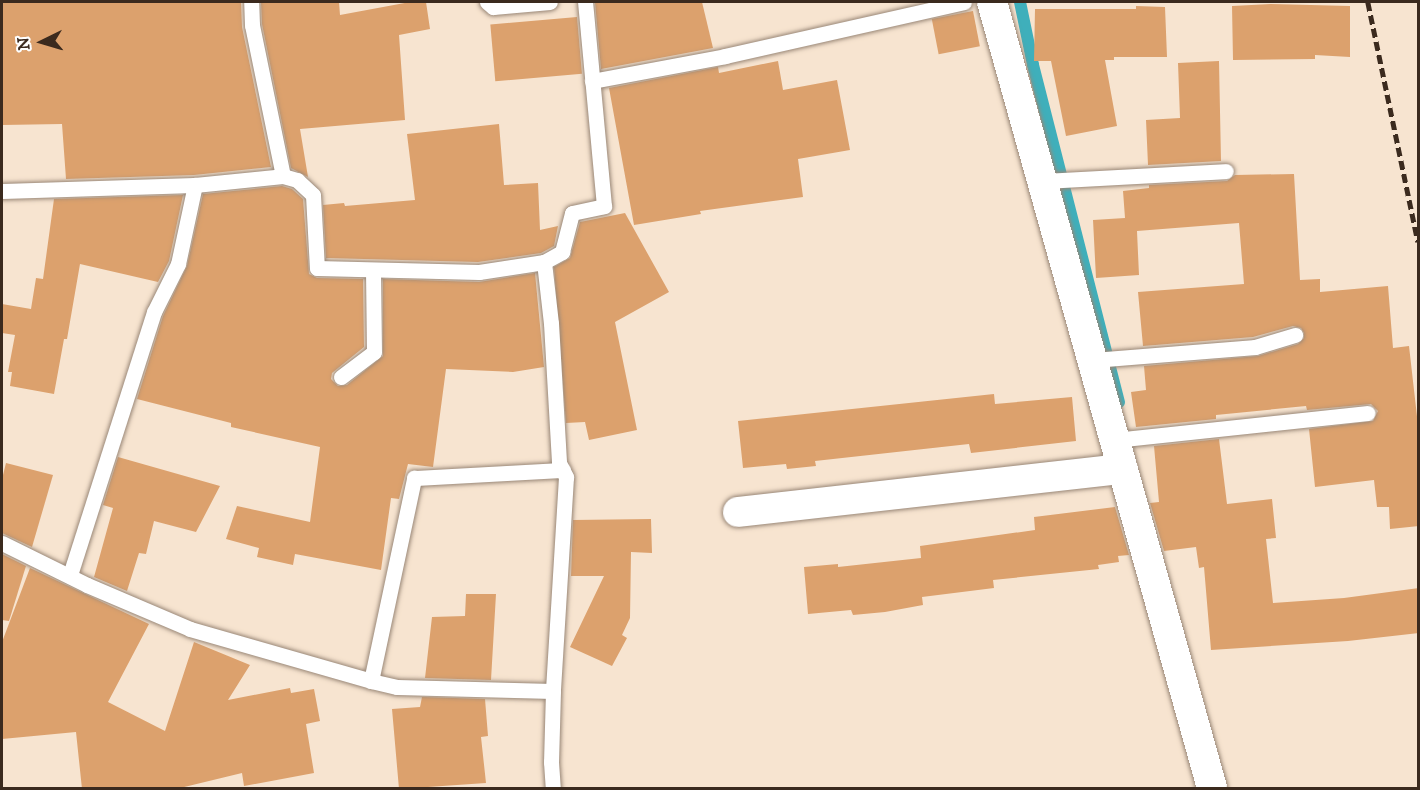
<!DOCTYPE html>
<style>
body{margin:0}
#map{position:relative;width:1420px;height:790px;overflow:hidden;background:#f7e4d0;font-family:"IM FELL DW Pica",serif}
div>[style]{position:absolute}
[style*='--x']{left:calc(var(--x)*1px);top:calc(var(--y)*1px);width:calc(var(--w)*1px);rotate:calc(var(--a)*1deg)}
.stream>*{height:12px;margin:-6px;padding:0 6px;transform-origin:6px;border-radius:6px;background:#3fafbb}
.building>*{inset:0;background:#dca16d;transform-origin:0 0}
.roads{filter:drop-shadow(0 0 2px #998777) drop-shadow(0 0 2px #998777)}
.lane>*{height:15px;margin:-7.5px;padding:0 7.5px;transform-origin:7.5px;border-radius:7.5px;background:#fff}
.street>*{height:30px;margin:-15px;padding:0 15px;transform-origin:15px;border-radius:15px;background:#fff}
.rail>*{height:4.5px;margin-top:-2.25px;transform-origin:0;background:repeating-linear-gradient(90deg,#3b2a1e 0 9px,transparent 0 13.5px)}
span{translate:-50% -50%;white-space:nowrap;text-align:center;line-height:1.15;-webkit-text-stroke:4.5px #fff;paint-order:stroke}
.frame{position:absolute;inset:0;border:3px solid #3b2a1e;pointer-events:none}
.north{position:absolute;left:12px;top:12px;width:60px;height:60px;-webkit-text-stroke:4px #fff;paint-order:stroke;rotate:265deg;font-size:16px;font-weight:700;line-height:24px;text-align:center;color:#3b2a1e}
.north::after{content:'';display:block;margin:auto;width:21px;height:27px;background:#3b2a1e;clip-path:polygon(50% 0,100% 100%,50% 72%,0 100%)}
</style>
<div id="map">
<div class="stream">
<div style="--x:1020;--y:2;--w:64;--a:78.3"></div>
<div style="--x:1033;--y:65;--w:348;--a:75.7"></div>
</div>
<div class="building">
<div style="clip-path:polygon(2px 2px,241px 2px,242px 27px,271px 167px,194px 175px,66px 179px,62px 124px,2px 125px)"></div>
<div style="clip-path:polygon(261px 2px,339px 2px,340px 15px,410px 2px,426px 2px,430px 29px,399px 35px,405px 120px,300px 129px,308px 177px,291px 168px,262px 24px)"></div>
<div style="clip-path:polygon(595px 2px,702px 2px,713px 48px,601px 69px)"></div>
<div style="clip-path:polygon(1271px 4px,1350px 6px,1350px 57px,1315px 55px,1315px 59px,1233px 60px,1232px 6px)"></div>
<div style="clip-path:polygon(1136px 6px,1165px 7px,1167px 57px,1114px 57px,1114px 60px,1105px 60px,1117px 126px,1066px 136px,1051px 61px,1034px 61px,1035px 9px,1136px 9px)"></div>
<div style="left:973px;top:11px;width:36px;height:42px;rotate:79deg"></div>
<div style="left:577px;top:17px;width:57px;height:87px;rotate:85deg"></div>
<div style="clip-path:polygon(778px 61px,783px 90px,837px 80px,850px 150px,798px 159px,803px 197px,700px 211px,701px 214px,634px 225px,609px 88px,718px 67px,719px 73px)"></div>
<div style="clip-path:polygon(1219px 61px,1221px 161px,1148px 165px,1146px 120px,1180px 118px,1178px 63px)"></div>
<div style="clip-path:polygon(499px 124px,504px 185px,538px 183px,540px 230px,558px 226px,554px 246px,541px 253px,478px 262px,326px 258px,323px 205px,344px 203px,345px 206px,415px 200px,407px 134px)"></div>
<div style="clip-path:polygon(1294px 174px,1300px 280px,1320px 279px,1320px 292px,1388px 286px,1393px 348px,1409px 346px,1419px 434px,1419px 526px,1390px 529px,1389px 507px,1377px 507px,1374px 480px,1315px 487px,1309px 429px,1373px 421px,1378px 411px,1371px 404px,1307px 410px,1306px 406px,1216px 415px,1216px 419px,1136px 427px,1131px 392px,1146px 390px,1144px 366px,1258px 356px,1298px 344px,1304px 338px,1304px 333px,1301px 328px,1293px 326px,1253px 337px,1143px 346px,1138px 292px,1244px 284px,1239px 223px,1137px 231px,1139px 275px,1096px 278px,1093px 220px,1125px 218px,1123px 191px,1149px 188px,1149px 185px,1227px 181px,1235px 175px)"></div>
<div style="clip-path:polygon(282px 186px,292px 189px,303px 199px,309px 274px,317px 278px,363px 279px,364px 347px,332px 373px,331px 379px,338px 386px,347px 385px,383px 356px,383px 279px,479px 282px,535px 273px,544px 367px,513px 372px,446px 369px,433px 467px,408px 464px,399px 499px,391px 498px,381px 570px,295px 554px,293px 565px,257px 557px,259px 548px,226px 539px,237px 506px,310px 522px,320px 447px,231px 427px,231px 423px,137px 399px,163px 316px,187px 266px,203px 194px)"></div>
<div style="clip-path:polygon(183px 195px,169px 261px,158px 282px,80px 264px,67px 339px,64px 339px,54px 394px,10px 386px,12px 372px,8px 372px,15px 335px,2px 333px,2px 304px,31px 309px,36px 278px,43px 279px,54px 199px)"></div>
<div style="clip-path:polygon(625px 213px,669px 292px,615px 322px,637px 430px,589px 440px,585px 422px,566px 423px,554px 267px,570px 258px,580px 222px)"></div>
<div style="clip-path:polygon(994px 394px,995px 404px,1072px 397px,1076px 441px,971px 453px,969px 444px,815px 461px,816px 466px,787px 469px,786px 464px,743px 468px,738px 421px)"></div>
<div style="clip-path:polygon(1219px 439px,1227px 504px,1272px 499px,1276px 538px,1266px 539px,1273px 603px,1344px 598px,1419px 588px,1419px 633px,1348px 641px,1211px 650px,1204px 567px,1199px 568px,1196px 547px,1164px 551px,1150px 503px,1159px 502px,1154px 446px)"></div>
<div style="clip-path:polygon(118px 457px,220px 486px,196px 532px,154px 521px,146px 554px,139px 553px,127px 591px,94px 577px,113px 508px,103px 505px)"></div>
<div style="clip-path:polygon(6px 463px,53px 475px,32px 547px,2px 533px,2px 479px)"></div>
<div style="clip-path:polygon(1115px 507px,1129px 555px,1118px 556px,1119px 562px,1098px 565px,1099px 569px,993px 580px,994px 588px,922px 597px,923px 605px,885px 612px,853px 615px,851px 610px,808px 614px,804px 567px,838px 564px,838px 567px,921px 558px,920px 546px,1035px 530px,1034px 517px)"></div>
<div style="clip-path:polygon(651px 519px,652px 553px,631px 552px,630px 618px,622px 635px,627px 638px,612px 666px,570px 647px,604px 576px,571px 576px,573px 520px)"></div>
<div style="clip-path:polygon(2px 554px,26px 566px,9px 621px,2px 620px)"></div>
<div style="clip-path:polygon(30px 568px,149px 624px,108px 702px,165px 731px,194px 642px,250px 665px,228px 700px,290px 688px,291px 693px,314px 689px,320px 721px,306px 724px,314px 773px,244px 786px,242px 773px,176px 789px,82px 789px,76px 732px,2px 739px,2px 642px)"></div>
<div style="clip-path:polygon(466px 594px,496px 594px,491px 680px,425px 678px,432px 617px,465px 616px)"></div>
<div style="clip-path:polygon(422px 697px,485px 699px,488px 736px,481px 737px,486px 783px,399px 789px,392px 709px,420px 707px)"></div>
</div>
<div class="roads">
<div class="lane">
<div style="--x:487;--y:2;--w:8;--a:40"></div>
<div style="--x:493;--y:7;--w:57;--a:-5"></div>
<div style="--x:592;--y:81;--w:135;--a:-10.6"></div>
<div style="--x:725;--y:56;--w:245;--a:-12.7"></div>
<div style="--x:283;--y:176;--w:15;--a:16"></div>
<div style="--x:297;--y:180;--w:22;--a:43"></div>
<div style="--x:313;--y:195;--w:73;--a:86.9"></div>
<div style="--x:317;--y:268;--w:162;--a:1.4"></div>
<div style="--x:479;--y:272;--w:66;--a:-8.7"></div>
<div style="--x:544;--y:262;--w:21;--a:-29"></div>
<div style="--x:562;--y:252;--w:40;--a:-75.6"></div>
<div style="--x:572;--y:213;--w:33;--a:-12"></div>
<div style="--x:604;--y:206;--w:205;--a:-95.3"></div>
<div style="--x:1042;--y:181;--w:184;--a:-3.1"></div>
<div style="--x:2;--y:191;--w:193;--a:-1.8"></div>
<div style="--x:544;--y:262;--w:61;--a:83.5"></div>
<div style="--x:551;--y:323;--w:140;--a:86.7"></div>
<div style="--x:559;--y:463;--w:16;--a:63"></div>
<div style="--x:566;--y:477;--w:214;--a:93.5"></div>
<div style="--x:553;--y:691;--w:71;--a:91.6"></div>
<div style="--x:551;--y:762;--w:26;--a:86"></div>
<div style="--x:1093;--y:360;--w:163;--a:-4.6"></div>
<div style="--x:1255;--y:347;--w:42;--a:-16.7"></div>
<div style="--x:341;--y:377;--w:41;--a:-37.1"></div>
<div style="--x:374;--y:352;--w:82;--a:-90.7"></div>
<div style="--x:1115;--y:440;--w:254;--a:-6.1"></div>
<div style="--x:2;--y:543;--w:95;--a:26.3"></div>
<div style="--x:87;--y:585;--w:112;--a:23.1"></div>
<div style="--x:190;--y:629;--w:188;--a:16"></div>
<div style="--x:371;--y:681;--w:27;--a:13"></div>
<div style="--x:397;--y:687;--w:156;--a:1.5"></div>
<div style="--x:70;--y:575;--w:276;--a:-72.3"></div>
<div style="--x:154;--y:312;--w:54;--a:-63.4"></div>
<div style="--x:178;--y:264;--w:81;--a:-77.9"></div>
<div style="--x:195;--y:185;--w:88;--a:-5.8"></div>
<div style="--x:283;--y:176;--w:154;--a:-101.6"></div>
<div style="--x:252;--y:25;--w:23;--a:-92"></div>
<div style="--x:371;--y:681;--w:208;--a:-78"></div>
<div style="--x:414;--y:478;--w:149;--a:-3.1"></div>
</div>
<div class="street">
<div style="--x:992;--y:2;--w:816;--a:74.36"></div>
<div style="--x:738;--y:512;--w:387;--a:-6.4"></div>
</div>
</div>
<div class="rail">
<div style="--x:1368;--y:2;--w:245;--a:78.2"></div>
</div>
<div class="frame"></div>
<div class="north">N</div>
</div>
